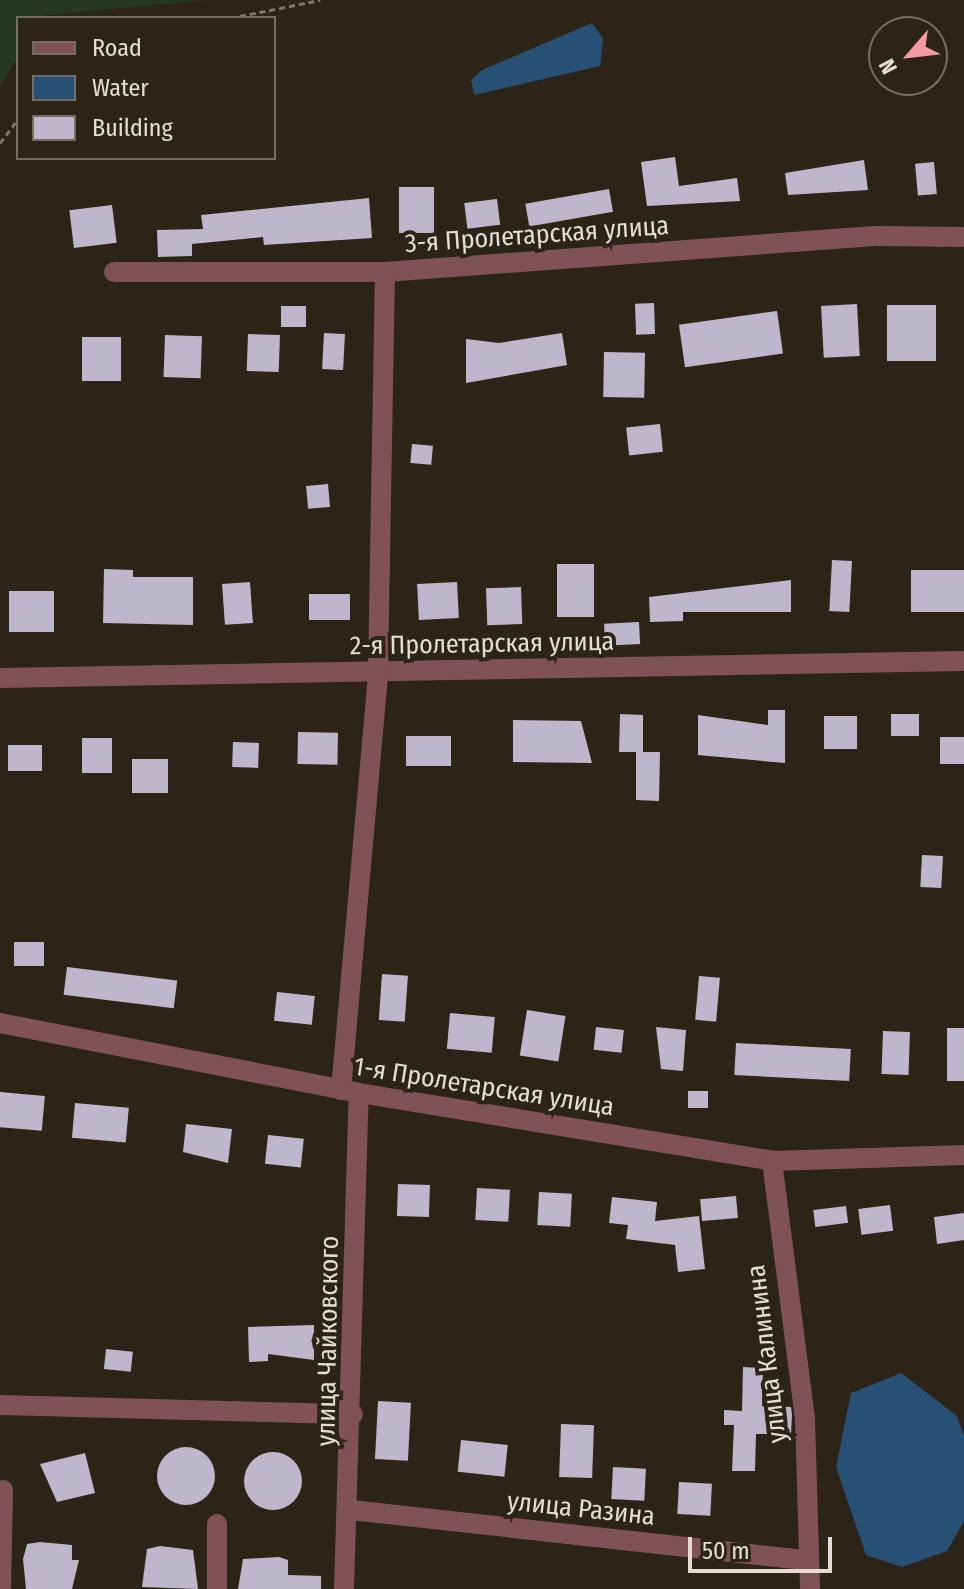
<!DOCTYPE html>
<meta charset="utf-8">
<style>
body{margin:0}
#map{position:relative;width:964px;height:1589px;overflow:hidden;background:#2c2416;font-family:"Fira Sans Condensed",sans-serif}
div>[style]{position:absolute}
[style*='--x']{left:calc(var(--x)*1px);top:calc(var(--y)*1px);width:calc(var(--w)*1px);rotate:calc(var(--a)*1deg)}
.green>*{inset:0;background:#263920}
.water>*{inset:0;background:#285075}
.building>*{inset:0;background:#bcb7ca;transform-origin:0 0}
.round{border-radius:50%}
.path>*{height:3px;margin-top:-1.5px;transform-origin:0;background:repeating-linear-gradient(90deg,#7c7569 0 6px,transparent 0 10px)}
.minor>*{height:20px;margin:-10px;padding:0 10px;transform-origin:10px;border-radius:10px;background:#7f525a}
span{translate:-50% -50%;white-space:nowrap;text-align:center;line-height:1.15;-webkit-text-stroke:8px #2c2416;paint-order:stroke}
.street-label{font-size:26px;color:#e4ded5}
.legend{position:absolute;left:16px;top:16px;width:260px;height:144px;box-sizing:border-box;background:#2c2416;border:2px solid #766e62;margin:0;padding:10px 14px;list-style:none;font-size:24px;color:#e4ded5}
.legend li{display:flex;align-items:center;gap:16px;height:40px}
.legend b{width:40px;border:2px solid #766e62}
.north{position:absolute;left:868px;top:16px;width:80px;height:80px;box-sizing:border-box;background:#2c2416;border:2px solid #766e62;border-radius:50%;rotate:242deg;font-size:22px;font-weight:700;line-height:32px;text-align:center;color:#e4ded5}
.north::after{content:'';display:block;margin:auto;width:28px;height:36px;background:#f49aa1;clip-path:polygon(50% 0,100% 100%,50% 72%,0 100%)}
.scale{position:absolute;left:688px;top:1537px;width:144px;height:36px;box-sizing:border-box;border:4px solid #e4ded5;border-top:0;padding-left:10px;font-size:24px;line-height:28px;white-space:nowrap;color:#e4ded5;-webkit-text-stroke:6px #2c2416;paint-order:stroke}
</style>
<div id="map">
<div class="green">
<div style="clip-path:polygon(0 0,207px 0,18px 18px,18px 58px,0 86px)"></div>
</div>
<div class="water">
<div style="clip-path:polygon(592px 23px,603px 39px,600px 66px,474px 95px,471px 80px,482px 70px)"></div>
<div style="clip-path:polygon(901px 1373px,957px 1416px,964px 1436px,964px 1521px,947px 1551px,902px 1567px,866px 1555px,836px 1467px,851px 1393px)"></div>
</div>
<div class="building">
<div style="clip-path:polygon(675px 157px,679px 186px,737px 178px,740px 201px,647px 206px,641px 162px)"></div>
<div style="clip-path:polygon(864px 160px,868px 190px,788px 195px,785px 173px)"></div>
<div style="left:934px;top:162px;width:32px;height:19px;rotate:85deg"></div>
<div style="left:399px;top:187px;width:35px;height:46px"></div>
<div style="left:609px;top:189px;width:23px;height:85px;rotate:80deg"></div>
<div style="clip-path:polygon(369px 198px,372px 238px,264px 245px,263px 237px,192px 244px,192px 256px,158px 257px,157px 230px,203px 229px,201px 215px)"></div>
<div style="left:497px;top:199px;width:26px;height:33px;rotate:83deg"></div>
<div style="left:112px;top:205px;width:38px;height:43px;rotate:83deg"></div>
<div style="left:654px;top:303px;width:31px;height:19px;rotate:88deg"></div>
<div style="left:857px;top:304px;width:52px;height:36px;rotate:87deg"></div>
<div style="left:887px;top:305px;width:49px;height:56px"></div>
<div style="left:281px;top:306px;width:25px;height:21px"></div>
<div style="left:777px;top:311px;width:43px;height:99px;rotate:82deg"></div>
<div style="left:324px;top:333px;width:21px;height:36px;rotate:3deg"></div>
<div style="clip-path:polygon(562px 333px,567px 365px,466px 383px,466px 339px,499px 343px)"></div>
<div style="left:248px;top:334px;width:32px;height:37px;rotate:2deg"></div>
<div style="left:165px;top:335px;width:37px;height:42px;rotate:2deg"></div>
<div style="left:82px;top:337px;width:39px;height:44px"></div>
<div style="left:604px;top:352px;width:41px;height:45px;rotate:1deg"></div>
<div style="left:660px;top:424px;width:28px;height:34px;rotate:84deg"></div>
<div style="left:412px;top:444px;width:21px;height:19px;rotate:5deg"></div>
<div style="left:328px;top:484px;width:23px;height:22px;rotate:85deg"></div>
<div style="left:832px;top:560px;width:20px;height:51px;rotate:3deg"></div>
<div style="left:594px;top:564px;width:53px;height:37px;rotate:90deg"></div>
<div style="clip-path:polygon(104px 569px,133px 570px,133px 577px,193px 577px,193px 625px,103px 623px)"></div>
<div style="left:911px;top:570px;width:53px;height:42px"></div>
<div style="clip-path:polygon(791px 580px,791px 612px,683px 612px,683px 621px,650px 622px,649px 597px)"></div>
<div style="left:250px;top:582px;width:41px;height:28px;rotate:86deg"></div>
<div style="left:457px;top:582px;width:36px;height:40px;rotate:87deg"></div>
<div style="left:521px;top:587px;width:37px;height:35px;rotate:88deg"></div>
<div style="left:9px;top:591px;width:45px;height:41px"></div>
<div style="left:350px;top:594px;width:26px;height:41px;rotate:90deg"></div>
<div style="left:639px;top:622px;width:22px;height:35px;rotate:87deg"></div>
<div style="clip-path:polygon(768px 710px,785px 710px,785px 763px,698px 755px,698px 715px,768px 725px)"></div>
<div style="clip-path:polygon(620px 714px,643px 715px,643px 752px,660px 752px,659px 801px,636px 800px,636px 752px,619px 752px)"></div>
<div style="left:891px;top:714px;width:28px;height:22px"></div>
<div style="left:824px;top:716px;width:33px;height:33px"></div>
<div style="clip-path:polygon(513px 720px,581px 721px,592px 763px,513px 762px)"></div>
<div style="left:298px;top:732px;width:40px;height:32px;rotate:1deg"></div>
<div style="left:406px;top:736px;width:45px;height:30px"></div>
<div style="left:940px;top:737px;width:24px;height:27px"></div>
<div style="left:82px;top:738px;width:30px;height:35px"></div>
<div style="left:233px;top:742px;width:26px;height:25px;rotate:2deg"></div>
<div style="left:8px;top:745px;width:34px;height:26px"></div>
<div style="left:132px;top:759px;width:36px;height:34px"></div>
<div style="left:922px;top:855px;width:21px;height:32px;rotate:3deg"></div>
<div style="left:14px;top:942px;width:30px;height:24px"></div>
<div style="left:67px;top:967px;width:111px;height:28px;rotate:7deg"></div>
<div style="left:382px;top:974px;width:26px;height:46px;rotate:4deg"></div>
<div style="left:699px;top:976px;width:21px;height:44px;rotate:5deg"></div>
<div style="left:277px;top:992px;width:38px;height:29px;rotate:6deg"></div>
<div style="left:527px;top:1010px;width:39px;height:46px;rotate:9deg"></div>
<div style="left:450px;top:1013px;width:45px;height:36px;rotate:5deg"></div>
<div style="left:596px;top:1027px;width:28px;height:23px;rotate:6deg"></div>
<div style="clip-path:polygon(656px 1027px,686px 1030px,683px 1071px,661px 1069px)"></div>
<div style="left:947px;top:1028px;width:17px;height:53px"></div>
<div style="left:883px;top:1031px;width:27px;height:43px;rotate:2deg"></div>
<div style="left:736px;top:1043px;width:115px;height:32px;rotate:3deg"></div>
<div style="left:688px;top:1091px;width:20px;height:17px"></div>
<div style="left:0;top:1092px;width:45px;height:35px;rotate:5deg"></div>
<div style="left:75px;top:1103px;width:54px;height:35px;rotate:5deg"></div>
<div style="clip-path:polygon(186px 1124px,232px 1129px,228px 1163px,183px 1152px)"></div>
<div style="left:268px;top:1135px;width:36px;height:29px;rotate:6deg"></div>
<div style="left:398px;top:1184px;width:32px;height:32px;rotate:2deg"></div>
<div style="left:477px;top:1188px;width:33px;height:32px;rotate:3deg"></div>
<div style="left:539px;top:1192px;width:33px;height:33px;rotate:3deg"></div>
<div style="left:736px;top:1196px;width:22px;height:36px;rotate:85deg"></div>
<div style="clip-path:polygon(612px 1197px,657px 1202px,655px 1221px,699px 1216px,705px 1269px,678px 1272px,675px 1245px,626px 1239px,628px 1225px,609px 1223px)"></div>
<div style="left:890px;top:1205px;width:26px;height:32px;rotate:83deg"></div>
<div style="left:846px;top:1206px;width:17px;height:33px;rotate:83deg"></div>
<div style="clip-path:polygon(964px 1213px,964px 1240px,937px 1244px,934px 1217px)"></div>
<div style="clip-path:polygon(314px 1325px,314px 1360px,268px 1354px,268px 1361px,249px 1362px,248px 1327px)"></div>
<div style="left:106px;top:1349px;width:27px;height:20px;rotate:6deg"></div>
<div style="clip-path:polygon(743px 1367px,763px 1368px,762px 1406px,791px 1407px,792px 1415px,791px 1434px,756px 1434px,755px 1471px,732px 1471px,734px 1425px,724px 1425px,724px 1410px,742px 1411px)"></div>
<div style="left:378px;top:1401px;width:33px;height:58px;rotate:3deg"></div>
<div style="left:561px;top:1424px;width:33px;height:53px;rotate:2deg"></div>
<div style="left:461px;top:1440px;width:47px;height:32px;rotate:6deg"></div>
<div class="round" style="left:157px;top:1447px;width:58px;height:58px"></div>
<div class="round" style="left:244px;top:1452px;width:58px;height:58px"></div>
<div style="clip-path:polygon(85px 1453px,95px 1493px,57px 1502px,40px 1464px)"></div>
<div style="left:613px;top:1467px;width:33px;height:32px;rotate:3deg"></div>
<div style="left:679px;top:1482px;width:33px;height:32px;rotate:3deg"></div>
<div style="clip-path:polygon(40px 1542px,72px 1545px,72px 1560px,79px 1560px,72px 1589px,26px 1589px,23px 1559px,27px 1544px)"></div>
<div style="clip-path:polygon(160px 1546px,193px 1550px,198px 1589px,142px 1587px,147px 1549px)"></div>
<div style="clip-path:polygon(279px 1557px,288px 1560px,288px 1575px,321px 1576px,321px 1589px,238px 1589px,243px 1559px)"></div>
</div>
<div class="path">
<div style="--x:230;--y:18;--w:92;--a:-11.3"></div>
<div style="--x:0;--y:143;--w:30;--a:-53"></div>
</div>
<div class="minor">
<div style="--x:114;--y:272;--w:271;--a:0"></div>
<div style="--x:385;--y:272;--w:491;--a:-4.2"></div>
<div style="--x:875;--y:236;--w:89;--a:0.6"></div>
<div style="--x:0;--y:678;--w:964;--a:-1.01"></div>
<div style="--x:0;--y:1023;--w:366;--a:11"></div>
<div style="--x:359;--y:1093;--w:419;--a:9.3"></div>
<div style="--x:772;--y:1161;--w:192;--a:-1.8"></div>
<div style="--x:341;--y:1090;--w:420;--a:-84.9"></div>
<div style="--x:378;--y:672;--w:400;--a:-89"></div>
<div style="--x:772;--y:1161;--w:259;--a:82.7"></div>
<div style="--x:805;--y:1418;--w:171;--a:88.3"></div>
<div style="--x:0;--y:1405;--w:353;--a:1.5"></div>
<div style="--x:351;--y:1510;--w:458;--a:6.3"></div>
<div style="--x:1;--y:1589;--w:99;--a:-88.8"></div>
<div style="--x:217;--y:1589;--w:65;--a:-90"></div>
<div style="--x:344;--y:1589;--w:496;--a:-88.3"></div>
</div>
<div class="street-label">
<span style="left:537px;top:235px;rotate:-4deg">3-я Пролетарская улица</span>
<span style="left:482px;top:644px;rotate:-1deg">2-я Пролетарская улица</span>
<span style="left:484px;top:1087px;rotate:9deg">1-я Пролетарская улица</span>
<span style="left:328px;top:1341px;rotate:-89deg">улица Чайковского</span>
<span style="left:767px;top:1354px;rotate:-97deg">улица Калинина</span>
<span style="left:581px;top:1509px;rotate:6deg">улица Разина</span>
</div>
<ul class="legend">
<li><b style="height:10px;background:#7f525a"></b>Road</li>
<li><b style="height:22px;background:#285075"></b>Water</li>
<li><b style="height:22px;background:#bcb7ca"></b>Building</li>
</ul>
<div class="north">N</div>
<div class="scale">50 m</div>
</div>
